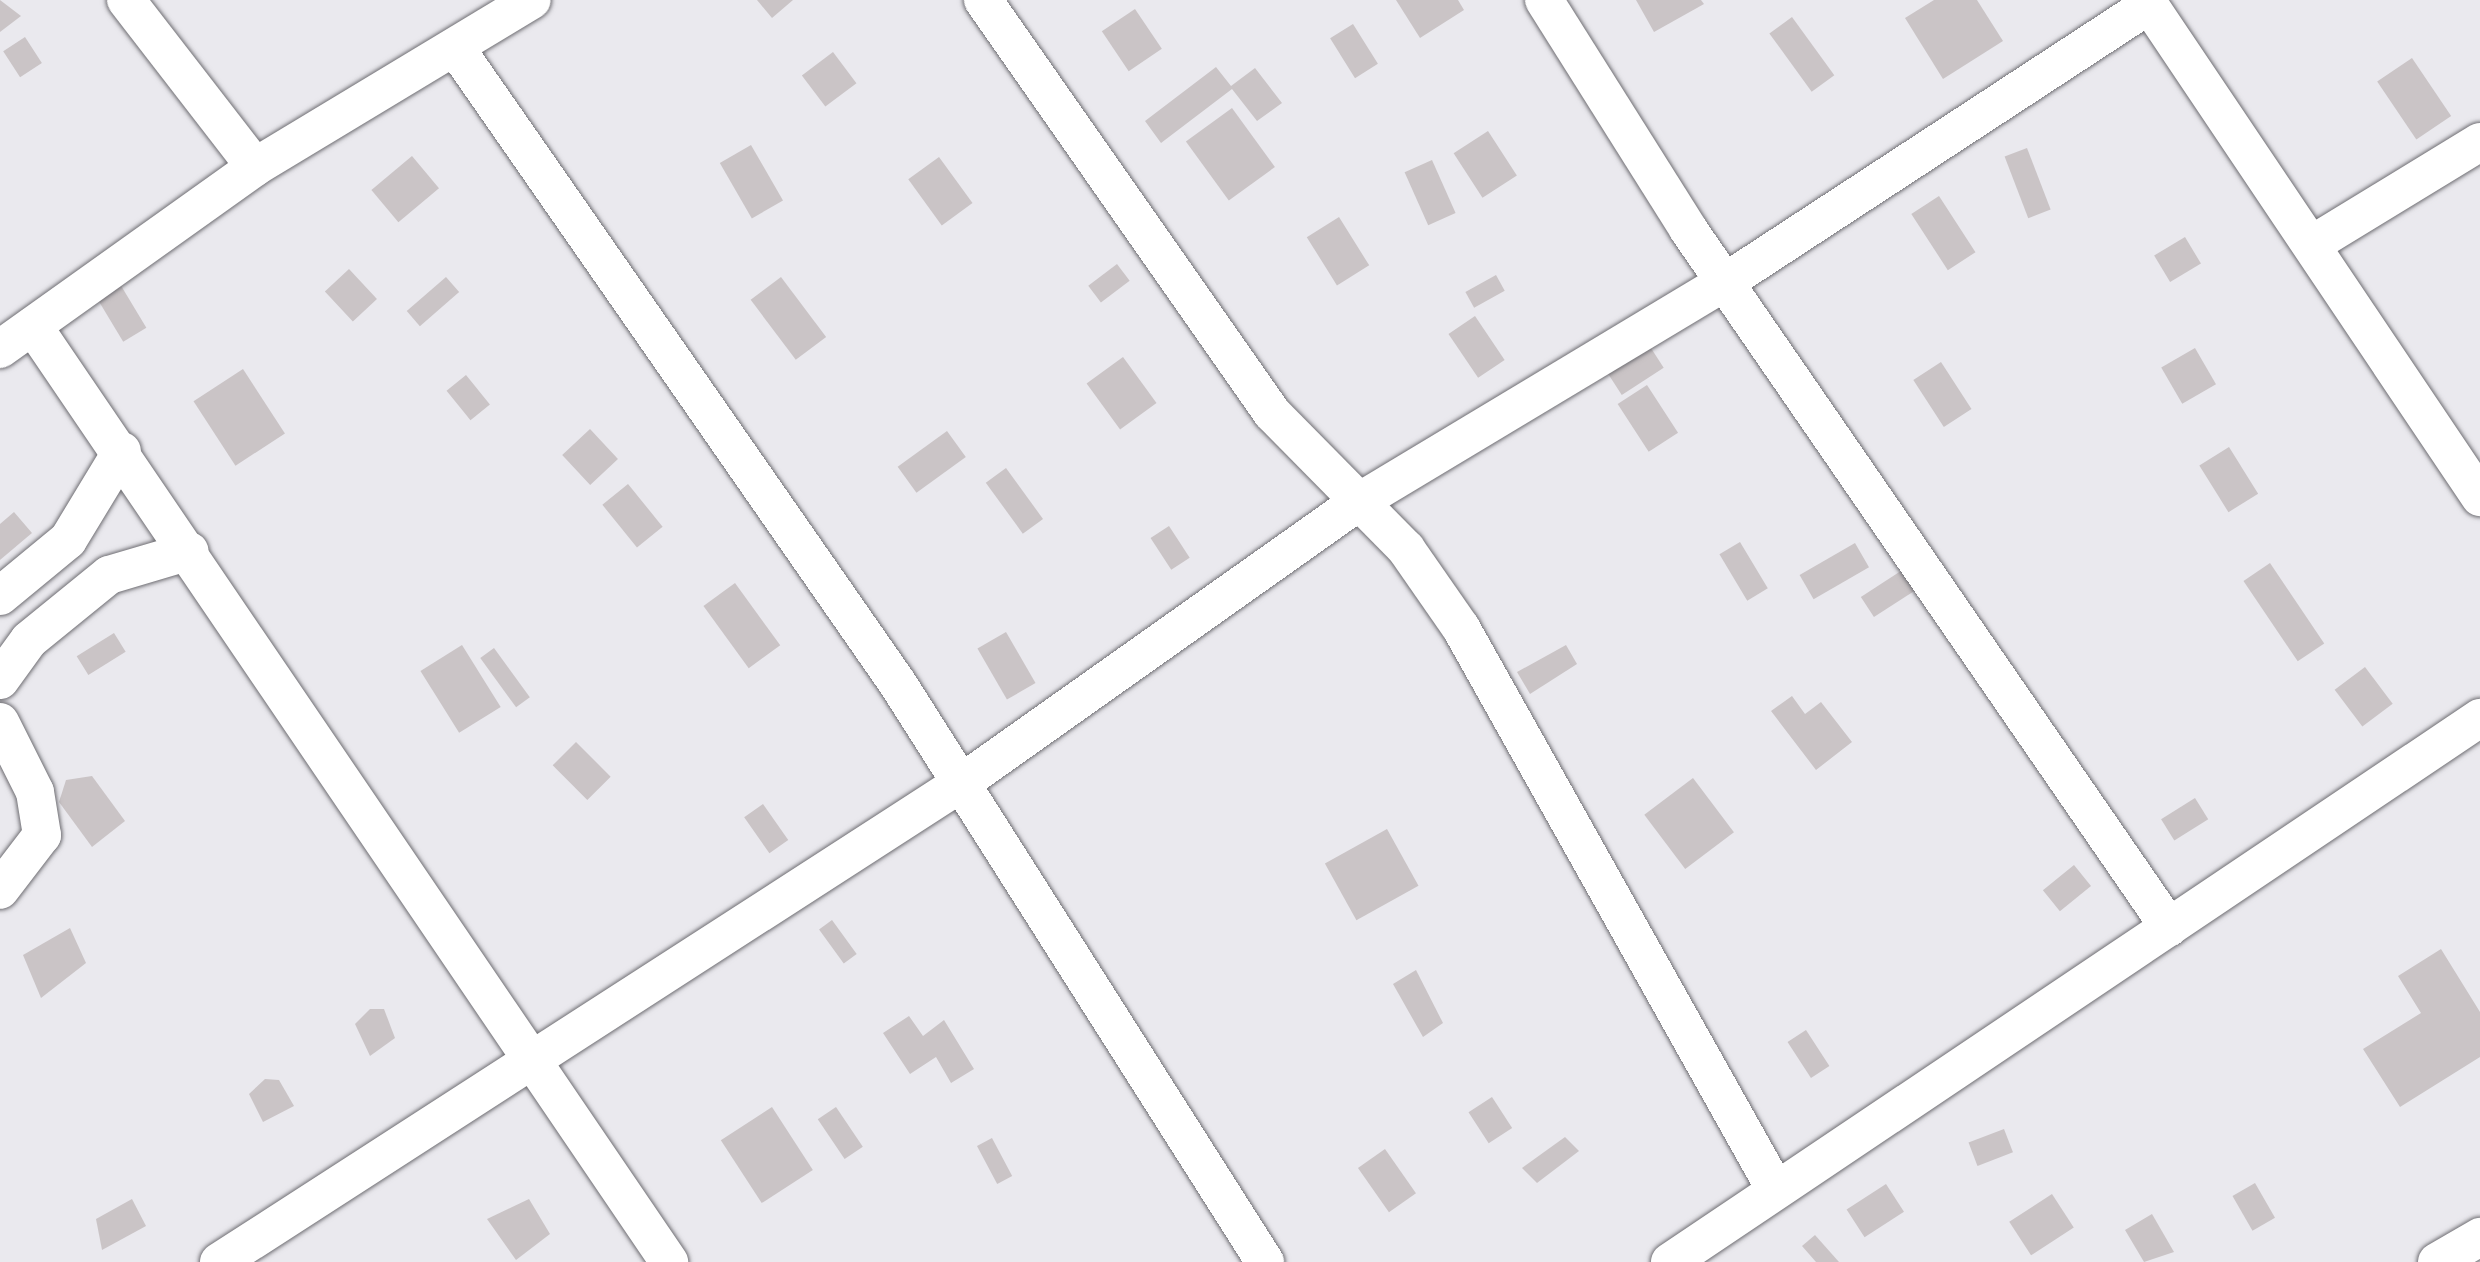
<!DOCTYPE html>
<style>
body{margin:0}
#map{position:relative;width:2480px;height:1262px;overflow:hidden;background:#eae9ee;font-family:"Asap Condensed",sans-serif}
div>[style]{position:absolute}
[style*='--x']{left:calc(var(--x)*1px);top:calc(var(--y)*1px);width:calc(var(--w)*1px);rotate:calc(var(--a)*1deg)}
.building>*{inset:0;background:#cac4c6;transform-origin:0 0}
.roads{filter:drop-shadow(0 0 2px #6e6d72) drop-shadow(0 0 2px #6e6d72)}
.minor>*{height:38px;margin:-19px;padding:0 19px;transform-origin:19px;border-radius:19px;background:#fff}
span{translate:-50% -50%;white-space:nowrap;text-align:center;line-height:1.15;-webkit-text-stroke:8px #f7f6fc;paint-order:stroke}
</style>
<div id="map">
<div class="building">
<div style="clip-path:polygon(0 0,21px 16px,0 32px)"></div>
<div style="clip-path:polygon(757px 0,793px 0,772px 18px)"></div>
<div style="clip-path:polygon(1396px 0,1458px 0,1464px 10px,1420px 38px)"></div>
<div style="clip-path:polygon(1636px 0,1701px 0,1704px 4px,1654px 32px)"></div>
<div style="clip-path:polygon(1934px 0,1977px 0,2003px 41px,1943px 79px,1905px 18px)"></div>
<div style="left:1135px;top:9px;width:48px;height:40px;rotate:56deg"></div>
<div style="left:1792px;top:17px;width:72px;height:28px;rotate:54deg"></div>
<div style="left:1353px;top:24px;width:47px;height:27px;rotate:58deg"></div>
<div style="left:25px;top:37px;width:31px;height:26px;rotate:57deg"></div>
<div style="left:833px;top:52px;width:39px;height:39px;rotate:53deg"></div>
<div style="left:2412px;top:58px;width:70px;height:42px;rotate:56deg"></div>
<div style="clip-path:polygon(1216px 67px,1231px 86px,1255px 68px,1282px 103px,1257px 121px,1232px 89px,1161px 143px,1145px 121px)"></div>
<div style="left:1232px;top:108px;width:73px;height:57px;rotate:54deg"></div>
<div style="left:1488px;top:131px;width:53px;height:41px;rotate:57deg"></div>
<div style="left:751px;top:145px;width:64px;height:36px;rotate:60deg"></div>
<div style="left:2027px;top:148px;width:66px;height:24px;rotate:69deg"></div>
<div style="left:412px;top:156px;width:42px;height:53px;rotate:50deg"></div>
<div style="left:939px;top:157px;width:57px;height:38px;rotate:54deg"></div>
<div style="left:1432px;top:160px;width:58px;height:30px;rotate:66deg"></div>
<div style="left:1939px;top:196px;width:67px;height:33px;rotate:57deg"></div>
<div style="left:1339px;top:217px;width:57px;height:38px;rotate:58deg"></div>
<div style="left:2185px;top:237px;width:31px;height:36px;rotate:59deg"></div>
<div style="left:1117px;top:264px;width:21px;height:36px;rotate:53deg"></div>
<div style="left:349px;top:269px;width:41px;height:33px;rotate:47deg"></div>
<div style="left:1496px;top:275px;width:18px;height:35px;rotate:61deg"></div>
<div style="left:446px;top:277px;width:20px;height:52px;rotate:49deg"></div>
<div style="left:781px;top:277px;width:75px;height:38px;rotate:53deg"></div>
<div style="left:117px;top:279px;width:57px;height:27px;rotate:59deg"></div>
<div style="left:1475px;top:316px;width:53px;height:32px;rotate:56deg"></div>
<div style="left:1649px;top:345px;width:27px;height:50px;rotate:57deg"></div>
<div style="left:2195px;top:348px;width:42px;height:39px;rotate:60deg"></div>
<div style="left:1123px;top:357px;width:57px;height:45px;rotate:54deg"></div>
<div style="left:1941px;top:362px;width:56px;height:33px;rotate:57deg"></div>
<div style="left:243px;top:369px;width:77px;height:59px;rotate:57deg"></div>
<div style="left:466px;top:375px;width:38px;height:25px;rotate:51deg"></div>
<div style="left:1647px;top:385px;width:57px;height:35px;rotate:57deg"></div>
<div style="left:590px;top:429px;width:41px;height:38px;rotate:47deg"></div>
<div style="left:947px;top:431px;width:32px;height:61px;rotate:54deg"></div>
<div style="left:2229px;top:447px;width:55px;height:35px;rotate:58deg"></div>
<div style="left:1006px;top:468px;width:63px;height:25px;rotate:54deg"></div>
<div style="left:628px;top:484px;width:55px;height:33px;rotate:51deg"></div>
<div style="clip-path:polygon(14px 512px,32px 533px,0 560px,0 524px)"></div>
<div style="left:1169px;top:526px;width:38px;height:22px;rotate:57deg"></div>
<div style="left:1740px;top:542px;width:54px;height:24px;rotate:59deg"></div>
<div style="left:1855px;top:543px;width:28px;height:64px;rotate:60deg"></div>
<div style="left:2270px;top:563px;width:97px;height:32px;rotate:56deg"></div>
<div style="left:1907px;top:567px;width:24px;height:55px;rotate:57deg"></div>
<div style="left:735px;top:583px;width:77px;height:39px;rotate:54deg"></div>
<div style="left:1006px;top:632px;width:59px;height:33px;rotate:60deg"></div>
<div style="left:114px;top:633px;width:22px;height:44px;rotate:58deg"></div>
<div style="left:462px;top:645px;width:73px;height:49px;rotate:58deg"></div>
<div style="clip-path:polygon(1566px 645px,1577px 664px,1530px 694px,1517px 672px)"></div>
<div style="left:494px;top:648px;width:61px;height:17px;rotate:54deg"></div>
<div style="left:2365px;top:667px;width:46px;height:38px;rotate:53deg"></div>
<div style="clip-path:polygon(1792px 696px,1805px 714px,1821px 702px,1852px 742px,1816px 770px,1771px 711px)"></div>
<div style="left:576px;top:742px;width:49px;height:33px;rotate:45deg"></div>
<div style="clip-path:polygon(92px 776px,125px 821px,92px 847px,59px 802px,66px 780px)"></div>
<div style="left:1693px;top:778px;width:68px;height:61px;rotate:53deg"></div>
<div style="left:2195px;top:798px;width:25px;height:40px;rotate:58deg"></div>
<div style="left:763px;top:804px;width:44px;height:23px;rotate:55deg"></div>
<div style="left:1387px;top:829px;width:65px;height:71px;rotate:61deg"></div>
<div style="left:2074px;top:865px;width:27px;height:40px;rotate:51deg"></div>
<div style="left:832px;top:920px;width:42px;height:16px;rotate:54deg"></div>
<div style="clip-path:polygon(70px 928px,86px 963px,41px 998px,23px 955px)"></div>
<div style="clip-path:polygon(2441px 949px,2480px 1012px,2480px 1057px,2400px 1107px,2363px 1049px,2421px 1013px,2398px 976px)"></div>
<div style="clip-path:polygon(1416px 970px,1443px 1023px,1423px 1037px,1393px 984px)"></div>
<div style="clip-path:polygon(370px 1009px,384px 1009px,395px 1038px,370px 1056px,355px 1024px)"></div>
<div style="clip-path:polygon(909px 1016px,923px 1036px,944px 1020px,974px 1069px,951px 1083px,936px 1057px,910px 1074px,883px 1033px)"></div>
<div style="left:1806px;top:1030px;width:43px;height:22px;rotate:57deg"></div>
<div style="clip-path:polygon(265px 1079px,279px 1080px,294px 1106px,263px 1122px,249px 1094px)"></div>
<div style="left:1492px;top:1097px;width:37px;height:28px;rotate:57deg"></div>
<div style="left:772px;top:1107px;width:75px;height:61px;rotate:57deg"></div>
<div style="left:836px;top:1107px;width:48px;height:22px;rotate:56deg"></div>
<div style="left:2004px;top:1129px;width:25px;height:38px;rotate:69deg"></div>
<div style="clip-path:polygon(1565px 1137px,1579px 1151px,1537px 1183px,1522px 1168px)"></div>
<div style="left:992px;top:1138px;width:43px;height:17px;rotate:62deg"></div>
<div style="left:1385px;top:1149px;width:54px;height:33px;rotate:55deg"></div>
<div style="left:2255px;top:1183px;width:40px;height:26px;rotate:60deg"></div>
<div style="left:1886px;top:1184px;width:33px;height:47px;rotate:57deg"></div>
<div style="left:2052px;top:1194px;width:40px;height:51px;rotate:57deg"></div>
<div style="clip-path:polygon(132px 1199px,146px 1226px,102px 1250px,96px 1219px)"></div>
<div style="clip-path:polygon(529px 1199px,550px 1234px,516px 1260px,487px 1219px)"></div>
<div style="clip-path:polygon(2152px 1214px,2174px 1252px,2144px 1262px,2125px 1230px)"></div>
<div style="clip-path:polygon(1815px 1235px,1839px 1262px,1816px 1262px,1802px 1246px)"></div>
</div>
<div class="roads">
<div class="minor">
<div style="--x:126;--y:0;--w:211;--a:52.3"></div>
<div style="--x:983;--y:0;--w:504;--a:55.02"></div>
<div style="--x:1272;--y:413;--w:191;--a:45.4"></div>
<div style="--x:1406;--y:549;--w:96;--a:55.2"></div>
<div style="--x:1461;--y:628;--w:641;--a:60.75"></div>
<div style="--x:1544;--y:0;--w:271;--a:57.8"></div>
<div style="--x:1688;--y:229;--w:848;--a:55.43"></div>
<div style="--x:2146;--y:0;--w:599;--a:56.1"></div>
<div style="--x:457;--y:50;--w:772;--a:55.18"></div>
<div style="--x:898;--y:684;--w:685;--a:57.59"></div>
<div style="--x:2316;--y:242;--w:192;--a:-31.4"></div>
<div style="--x:33;--y:326;--w:1132;--a:55.8"></div>
<div style="--x:0;--y:349;--w:313;--a:-35.5"></div>
<div style="--x:255;--y:167;--w:323;--a:-31.1"></div>
<div style="--x:0;--y:596;--w:88;--a:-39.5"></div>
<div style="--x:68;--y:540;--w:104;--a:-58.8"></div>
<div style="--x:0;--y:680;--w:49;--a:-54.1"></div>
<div style="--x:29;--y:640;--w:103;--a:-39.1"></div>
<div style="--x:109;--y:575;--w:84;--a:-16.5"></div>
<div style="--x:0;--y:722;--w:78;--a:63.4"></div>
<div style="--x:35;--y:792;--w:44;--a:80.8"></div>
<div style="--x:42;--y:835;--w:69;--a:127.4"></div>
<div style="--x:219;--y:1262;--w:882;--a:-32.83"></div>
<div style="--x:960;--y:784;--w:486;--a:-35.3"></div>
<div style="--x:1357;--y:503;--w:431;--a:-31"></div>
<div style="--x:1727;--y:281;--w:504;--a:-33.19"></div>
<div style="--x:1670;--y:1262;--w:976;--a:-33.89"></div>
<div style="--x:2437;--y:1262;--w:50;--a:-30.2"></div>
</div>
</div>
</div>
